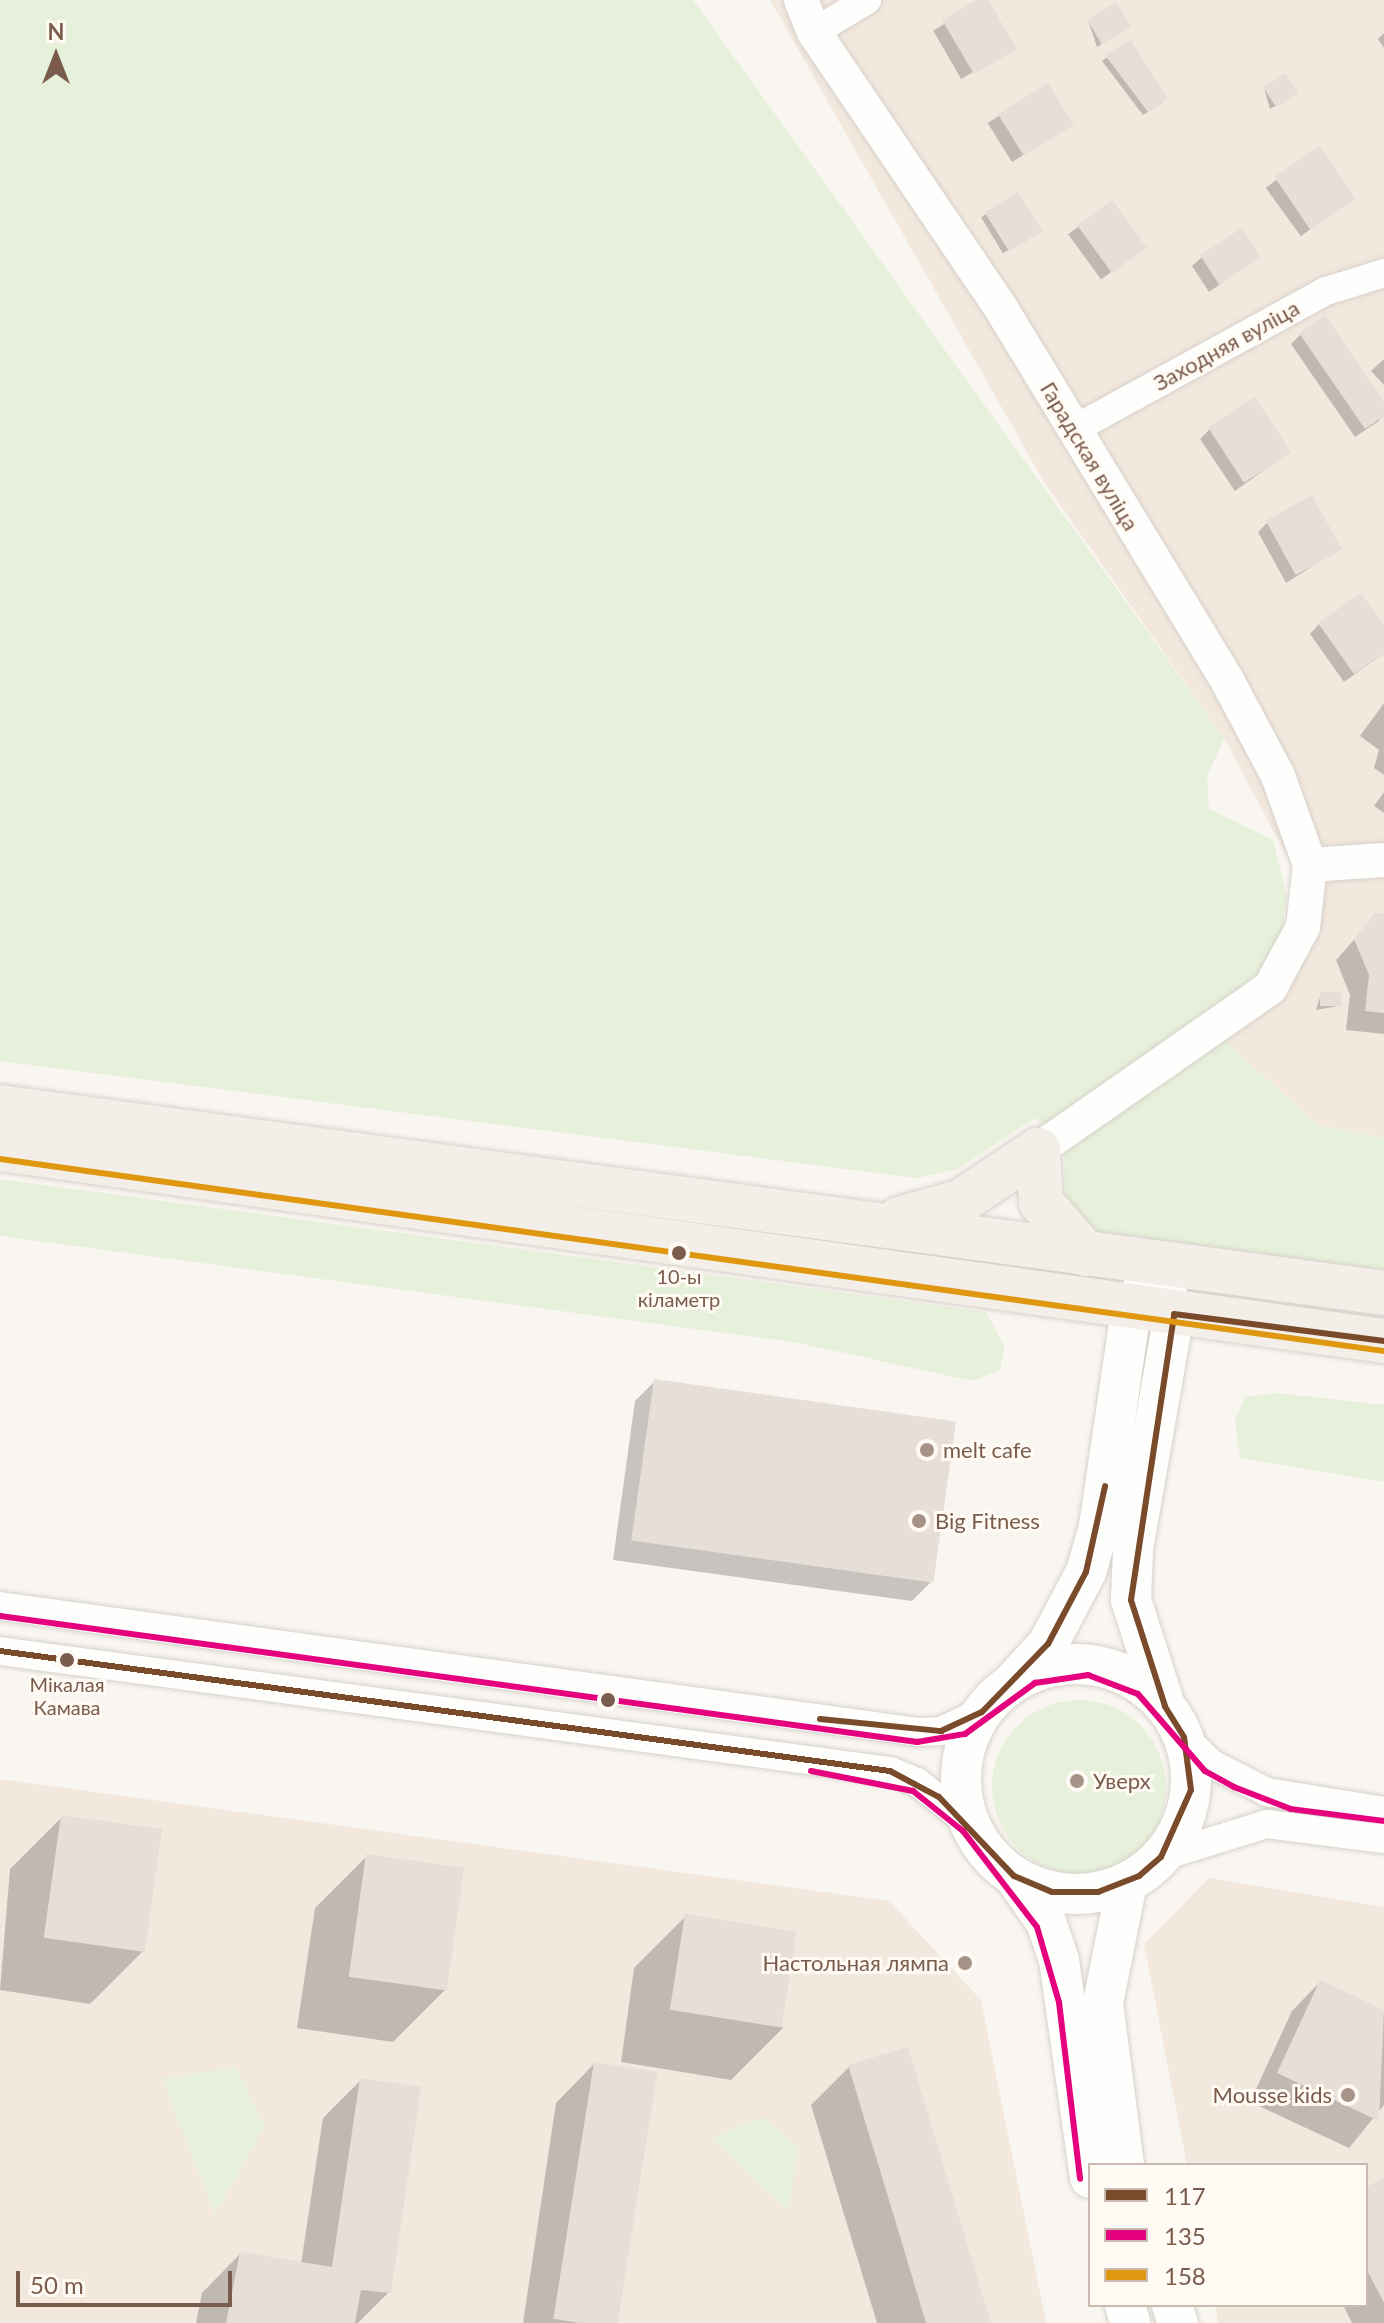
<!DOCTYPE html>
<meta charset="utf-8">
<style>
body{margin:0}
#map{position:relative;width:1384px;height:2323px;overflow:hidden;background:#f9f5f0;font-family:Lato,sans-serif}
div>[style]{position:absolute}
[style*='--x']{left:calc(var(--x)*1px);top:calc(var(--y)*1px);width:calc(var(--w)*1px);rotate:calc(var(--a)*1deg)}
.residential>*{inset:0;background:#f2e8de}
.green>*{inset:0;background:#e7f0db}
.round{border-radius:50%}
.shadow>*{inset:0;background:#0003;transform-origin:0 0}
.building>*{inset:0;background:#e6ded7;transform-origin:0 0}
.roads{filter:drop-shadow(0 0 2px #d7d1cb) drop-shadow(0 0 2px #d7d1cb)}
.minor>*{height:28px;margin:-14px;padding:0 14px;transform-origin:14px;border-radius:14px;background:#fefefd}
.tertiary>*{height:34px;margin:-17px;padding:0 17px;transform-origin:17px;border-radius:17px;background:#fefefd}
.secondary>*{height:40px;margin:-20px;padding:0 20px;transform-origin:20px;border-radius:20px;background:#fefefd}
.secondary>.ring{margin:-20px;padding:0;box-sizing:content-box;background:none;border:40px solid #fefefd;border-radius:50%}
.primary>*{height:44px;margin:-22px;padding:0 22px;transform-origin:22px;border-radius:22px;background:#f3eee8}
.bus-1>*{height:6px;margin:-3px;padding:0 3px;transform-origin:3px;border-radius:3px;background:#7a4b2a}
.bus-2>*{height:6px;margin:-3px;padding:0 3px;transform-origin:3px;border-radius:3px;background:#e5007d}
.bus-3>*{height:6px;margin:-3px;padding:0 3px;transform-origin:3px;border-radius:3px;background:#de970f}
.dots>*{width:22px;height:22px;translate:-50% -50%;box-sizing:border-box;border:4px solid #fffaf3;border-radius:50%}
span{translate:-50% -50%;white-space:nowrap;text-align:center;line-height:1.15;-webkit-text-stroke:6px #fffaf3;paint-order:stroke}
.bus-label{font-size:20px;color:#7a5c4d}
.street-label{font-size:22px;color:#7a5c4d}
.poi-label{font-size:22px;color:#7a5c4d}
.left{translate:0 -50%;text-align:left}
.right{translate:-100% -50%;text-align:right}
.legend{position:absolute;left:1088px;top:2163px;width:280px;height:144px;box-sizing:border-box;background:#fffaf3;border:2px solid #cabbb1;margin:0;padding:10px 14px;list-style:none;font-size:24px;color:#7a5c4d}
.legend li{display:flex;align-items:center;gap:16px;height:40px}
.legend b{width:40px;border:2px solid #cabbb1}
.north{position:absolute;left:16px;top:16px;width:80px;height:80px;-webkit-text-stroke:6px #fffaf3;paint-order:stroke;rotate:0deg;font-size:22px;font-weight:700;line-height:32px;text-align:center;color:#7a5c4d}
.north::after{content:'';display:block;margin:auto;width:28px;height:36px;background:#7a5c4d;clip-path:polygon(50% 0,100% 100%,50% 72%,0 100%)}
.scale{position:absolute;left:16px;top:2271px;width:216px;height:36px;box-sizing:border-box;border:4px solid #7a5c4d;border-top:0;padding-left:10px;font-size:24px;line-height:28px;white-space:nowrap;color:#7a5c4d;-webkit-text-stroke:6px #fffaf3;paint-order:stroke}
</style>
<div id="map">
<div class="residential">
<div style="clip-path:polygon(770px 0,1384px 0,1384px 1138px,1317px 1125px,1222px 1038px,1288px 994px,1321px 921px,1224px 738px,1044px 482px)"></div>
<div style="clip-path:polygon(0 1779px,889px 1901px,981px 2000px,1046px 2323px,0 2323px)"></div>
<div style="clip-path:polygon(1209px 1878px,1384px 1907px,1384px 2323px,1218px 2323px,1215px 2305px,1366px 2305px,1366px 2165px,1187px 2165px,1144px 1944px)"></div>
</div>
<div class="green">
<div style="clip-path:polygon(0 0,693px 0,1224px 738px,1207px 777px,1209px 809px,1273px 840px,1287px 897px,1281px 935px,1266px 966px,1203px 1020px,1317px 1125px,1384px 1138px,1384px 1275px,1094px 1242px,1066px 1220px,1064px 1150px,1035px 1118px,958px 1169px,917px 1178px,0 1061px)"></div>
<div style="clip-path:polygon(0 1179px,986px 1312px,1005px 1347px,1000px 1370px,972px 1381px,799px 1343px,0 1236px)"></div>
<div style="clip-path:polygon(1276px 1393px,1384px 1405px,1384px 1482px,1240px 1458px,1235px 1420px,1245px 1397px)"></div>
<div class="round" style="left:992px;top:1700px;width:174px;height:174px"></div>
<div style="clip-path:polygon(236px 2067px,265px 2126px,215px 2214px,162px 2079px)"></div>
<div style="clip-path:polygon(762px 2117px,799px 2146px,788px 2211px,711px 2138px)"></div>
</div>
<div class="shadow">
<div style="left:986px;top:0;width:56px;height:61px;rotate:60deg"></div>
<div style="clip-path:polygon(1088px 20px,1129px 27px,1097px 47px)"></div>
<div style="clip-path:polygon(1384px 33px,1384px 48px,1378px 39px)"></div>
<div style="clip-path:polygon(1130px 42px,1162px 103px,1143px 115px,1102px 61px)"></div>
<div style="left:1047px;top:86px;width:46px;height:70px;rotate:58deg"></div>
<div style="clip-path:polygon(1264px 88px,1291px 97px,1270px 109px)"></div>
<div style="left:1319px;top:149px;width:60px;height:66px;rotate:54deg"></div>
<div style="left:1018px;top:195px;width:42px;height:43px;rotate:59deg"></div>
<div style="left:1111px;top:203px;width:56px;height:53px;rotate:54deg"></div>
<div style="clip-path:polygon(1202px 257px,1258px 257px,1209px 292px,1192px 266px)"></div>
<div style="clip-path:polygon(1301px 334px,1384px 405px,1379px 421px,1355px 437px,1291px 344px)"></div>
<div style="clip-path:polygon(1384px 359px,1384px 385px,1371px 371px)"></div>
<div style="clip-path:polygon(1210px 429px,1289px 452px,1235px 491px,1200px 439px)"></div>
<div style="clip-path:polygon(1268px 522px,1339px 549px,1286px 583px,1258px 532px)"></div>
<div style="clip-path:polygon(1319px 624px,1384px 629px,1384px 653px,1344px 682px,1310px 634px)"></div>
<div style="clip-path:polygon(1384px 703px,1384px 775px,1374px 768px,1379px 750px,1360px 736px)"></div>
<div style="clip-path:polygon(1384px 792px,1384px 813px,1374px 806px)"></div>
<div style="clip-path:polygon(1376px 915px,1384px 916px,1384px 1034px,1346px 1030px,1350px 995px,1336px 960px)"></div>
<div style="clip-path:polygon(1321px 994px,1338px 1006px,1316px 1010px)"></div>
<div style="clip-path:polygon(655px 1381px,932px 1581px,912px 1601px,613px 1560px,635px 1401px)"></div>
<div style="clip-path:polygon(62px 1817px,142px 1952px,90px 2004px,0 1990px,10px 1869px)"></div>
<div style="clip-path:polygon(367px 1856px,445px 1990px,393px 2042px,297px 2028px,315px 1908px)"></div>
<div style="clip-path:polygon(686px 1916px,783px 2028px,731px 2080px,621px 2062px,634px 1968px)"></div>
<div style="clip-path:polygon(1320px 1982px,1384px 2012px,1384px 2105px,1349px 2148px,1250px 2102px,1292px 2011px)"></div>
<div style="clip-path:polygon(594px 2064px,655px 2073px,617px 2323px,523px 2323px,556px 2103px)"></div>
<div style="clip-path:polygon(850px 2066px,989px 2323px,877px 2323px,811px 2105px)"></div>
<div style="clip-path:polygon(361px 2080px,389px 2292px,358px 2323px,196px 2323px,202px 2293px,240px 2254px,301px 2264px,323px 2118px)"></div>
<div style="clip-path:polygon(1384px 2183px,1384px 2323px,1352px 2323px,1343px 2305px,1366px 2305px,1366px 2189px)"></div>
</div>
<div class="building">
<div style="clip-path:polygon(976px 0,988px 0,1017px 49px,974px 74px,942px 20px)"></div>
<div style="left:1116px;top:2px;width:29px;height:34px;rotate:59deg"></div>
<div style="clip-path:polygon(1131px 40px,1168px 99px,1148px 112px,1105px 55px)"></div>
<div style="left:1285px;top:73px;width:24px;height:26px;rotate:57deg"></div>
<div style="left:1048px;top:83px;width:49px;height:59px;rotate:58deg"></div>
<div style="left:1320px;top:146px;width:64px;height:55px;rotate:56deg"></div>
<div style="left:1018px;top:192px;width:46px;height:39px;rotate:58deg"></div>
<div style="left:1112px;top:200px;width:59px;height:43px;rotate:54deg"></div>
<div style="left:1242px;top:228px;width:35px;height:50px;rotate:57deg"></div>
<div style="clip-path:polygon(1325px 315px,1384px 402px,1384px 416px,1365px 429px,1299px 333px)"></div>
<div style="left:1255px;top:397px;width:66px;height:56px;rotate:57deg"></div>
<div style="left:1312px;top:495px;width:62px;height:53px;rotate:61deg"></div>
<div style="clip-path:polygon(1361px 593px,1384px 625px,1384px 653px,1354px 674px,1318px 623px)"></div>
<div style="clip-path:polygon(1375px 913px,1384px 914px,1384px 1013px,1365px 1011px,1369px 975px,1354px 939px)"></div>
<div style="left:1320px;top:992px;width:21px;height:14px"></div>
<div style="left:654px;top:1379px;width:305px;height:163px;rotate:8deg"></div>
<div style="left:61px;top:1815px;width:102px;height:124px;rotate:8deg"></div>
<div style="left:366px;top:1854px;width:99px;height:124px;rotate:8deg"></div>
<div style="left:685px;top:1914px;width:113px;height:97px;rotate:9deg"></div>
<div style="clip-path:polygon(1320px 1980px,1384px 2010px,1379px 2121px,1277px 2073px)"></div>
<div style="clip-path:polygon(908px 2047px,927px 2111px,991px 2323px,926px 2323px,896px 2223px,848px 2065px)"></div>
<div style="left:594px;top:2062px;width:64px;height:260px;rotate:9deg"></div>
<div style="clip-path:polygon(360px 2078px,421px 2087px,391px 2293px,361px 2290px,355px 2323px,226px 2323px,240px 2252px,332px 2267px)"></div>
<div style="clip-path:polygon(1384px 2178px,1384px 2303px,1366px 2268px,1366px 2187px)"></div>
</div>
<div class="roads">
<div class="minor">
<div style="--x:814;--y:32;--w:62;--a:-31.1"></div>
<div style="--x:1073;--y:430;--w:289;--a:-28.8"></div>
<div style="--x:1326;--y:291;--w:61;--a:-17.2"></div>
<div style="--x:0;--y:1606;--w:926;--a:7.82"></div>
<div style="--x:917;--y:1732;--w:24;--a:-2"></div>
<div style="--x:941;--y:1731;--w:45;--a:-24.9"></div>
<div style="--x:0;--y:1651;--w:898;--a:7.68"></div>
<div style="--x:890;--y:1771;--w:29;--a:22"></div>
<div style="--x:917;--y:1782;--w:68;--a:38.4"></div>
<div style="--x:1184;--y:1737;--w:39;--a:44"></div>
<div style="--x:1212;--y:1764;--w:62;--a:27"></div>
<div style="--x:1267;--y:1792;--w:119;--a:9.2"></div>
<div style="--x:1161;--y:1857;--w:111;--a:-17.3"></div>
<div style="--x:1267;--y:1824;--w:118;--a:7.3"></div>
</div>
<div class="tertiary">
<div style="--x:801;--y:0;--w:35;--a:68"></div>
<div style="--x:814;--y:32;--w:336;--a:55.9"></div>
<div style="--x:1002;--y:310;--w:435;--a:58.7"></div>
<div style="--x:1228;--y:682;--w:106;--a:62"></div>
<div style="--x:1278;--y:776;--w:95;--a:70.2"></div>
<div style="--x:1310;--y:865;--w:62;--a:96.4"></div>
<div style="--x:1303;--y:927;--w:69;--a:118.4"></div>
<div style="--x:1270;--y:988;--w:283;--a:145.1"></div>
<div style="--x:1310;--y:865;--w:74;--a:-3.9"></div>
</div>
<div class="secondary">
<div style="--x:1162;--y:1282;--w:34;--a:69"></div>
<div style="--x:1174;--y:1314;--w:240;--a:99.9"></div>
<div style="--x:1133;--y:1550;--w:50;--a:92.3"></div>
<div style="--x:1131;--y:1600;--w:111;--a:72.2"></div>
<div class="ring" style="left:961px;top:1664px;width:190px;height:190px"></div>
<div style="--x:1015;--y:1680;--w:49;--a:-47.5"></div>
<div style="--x:1048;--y:1644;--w:81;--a:-62.2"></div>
<div style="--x:1086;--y:1572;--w:47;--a:-73.9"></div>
<div style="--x:1099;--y:1527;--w:220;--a:-81.6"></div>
<div style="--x:1131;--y:1309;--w:34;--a:-60"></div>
<div style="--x:1014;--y:1876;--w:56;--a:55.2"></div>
<div style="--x:1046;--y:1922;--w:40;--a:71.1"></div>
<div style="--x:1059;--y:1960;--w:220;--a:81.9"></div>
<div style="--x:1124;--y:2165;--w:163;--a:-97.4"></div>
<div style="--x:1103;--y:2003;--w:122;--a:-78.7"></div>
<div style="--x:1125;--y:2305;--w:19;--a:74"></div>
<div style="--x:1172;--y:2305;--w:19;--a:72"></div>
</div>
<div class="primary">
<div style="--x:0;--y:1107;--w:1396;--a:7.65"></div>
<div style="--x:0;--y:1149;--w:1397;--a:7.9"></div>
<div style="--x:1038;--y:1150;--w:52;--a:86.7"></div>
<div style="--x:1041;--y:1202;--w:69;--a:49.1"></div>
<div style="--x:899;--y:1219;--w:63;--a:-15.6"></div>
<div style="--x:960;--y:1202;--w:94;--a:-33.7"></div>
</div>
</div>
<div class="bus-1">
<div style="--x:0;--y:1651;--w:898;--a:7.68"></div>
<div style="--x:890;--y:1771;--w:55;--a:28"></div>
<div style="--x:939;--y:1797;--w:109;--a:46.5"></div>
<div style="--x:1014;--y:1876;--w:41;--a:22.8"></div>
<div style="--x:1052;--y:1892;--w:46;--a:0"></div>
<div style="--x:1098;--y:1892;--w:44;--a:-21.3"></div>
<div style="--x:1139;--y:1876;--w:29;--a:-41"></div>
<div style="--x:1161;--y:1857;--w:73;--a:-65.9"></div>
<div style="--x:1191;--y:1790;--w:53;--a:-97.5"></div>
<div style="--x:1184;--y:1737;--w:36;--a:-122"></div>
<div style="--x:1165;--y:1706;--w:111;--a:-107.8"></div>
<div style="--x:1131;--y:1600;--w:289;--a:-81.4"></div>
<div style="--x:1174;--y:1314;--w:212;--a:7.3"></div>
<div style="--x:820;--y:1719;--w:122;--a:5.7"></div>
<div style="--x:941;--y:1731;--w:45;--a:-24.9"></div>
<div style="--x:982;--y:1712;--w:95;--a:-45.9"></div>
<div style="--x:1048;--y:1644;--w:81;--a:-62.2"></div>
<div style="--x:1086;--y:1572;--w:88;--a:-77.5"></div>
</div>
<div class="bus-2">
<div style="--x:0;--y:1616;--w:926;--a:7.82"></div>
<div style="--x:917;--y:1742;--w:49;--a:-9.5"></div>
<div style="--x:965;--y:1734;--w:87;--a:-36.1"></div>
<div style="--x:1035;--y:1683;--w:54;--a:-8.6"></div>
<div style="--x:1088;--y:1675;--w:53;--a:20.8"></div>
<div style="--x:1138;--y:1694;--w:102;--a:49"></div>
<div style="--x:1205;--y:1771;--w:33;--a:29"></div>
<div style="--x:1234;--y:1787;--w:61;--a:21.1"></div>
<div style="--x:1291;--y:1809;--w:93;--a:7.4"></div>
<div style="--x:811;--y:1771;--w:104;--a:11.1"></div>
<div style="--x:913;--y:1791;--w:64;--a:38.7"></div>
<div style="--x:963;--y:1831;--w:121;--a:52.4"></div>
<div style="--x:1037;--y:1927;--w:78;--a:73.7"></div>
<div style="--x:1059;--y:2002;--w:178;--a:83.2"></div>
</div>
<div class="bus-3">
<div style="--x:0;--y:1159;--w:1396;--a:7.9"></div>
</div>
<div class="dots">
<div style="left:679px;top:1253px;background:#7a5c4d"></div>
<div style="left:927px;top:1450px;background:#a69286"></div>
<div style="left:919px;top:1521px;background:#a69286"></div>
<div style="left:67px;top:1660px;background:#7a5c4d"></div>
<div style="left:608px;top:1700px;background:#7a5c4d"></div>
<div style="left:1077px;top:1781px;background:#a69286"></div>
<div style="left:965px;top:1963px;background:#a69286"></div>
<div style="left:1348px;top:2095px;background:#a69286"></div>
</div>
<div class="bus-label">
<span style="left:679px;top:1288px">10-ы<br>кіламетр</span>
<span style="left:67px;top:1696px">Мікалая<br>Камава</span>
</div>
<div class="street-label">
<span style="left:1226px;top:345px;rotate:-29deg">Заходняя вуліца</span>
<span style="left:1090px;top:456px;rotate:59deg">Гарадская вуліца</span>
</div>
<div class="poi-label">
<span class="left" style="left:943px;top:1450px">melt cafe</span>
<span class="left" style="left:935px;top:1521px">Big Fitness</span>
<span class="left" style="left:1093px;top:1781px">Уверх</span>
<span class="right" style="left:949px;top:1963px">Настольная лямпа</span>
<span class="right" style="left:1332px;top:2095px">Mousse kids</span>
</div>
<ul class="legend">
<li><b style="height:10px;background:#7a4b2a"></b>117</li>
<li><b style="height:10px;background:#e5007d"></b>135</li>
<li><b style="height:10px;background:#de970f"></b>158</li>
</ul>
<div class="north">N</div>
<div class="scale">50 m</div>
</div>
